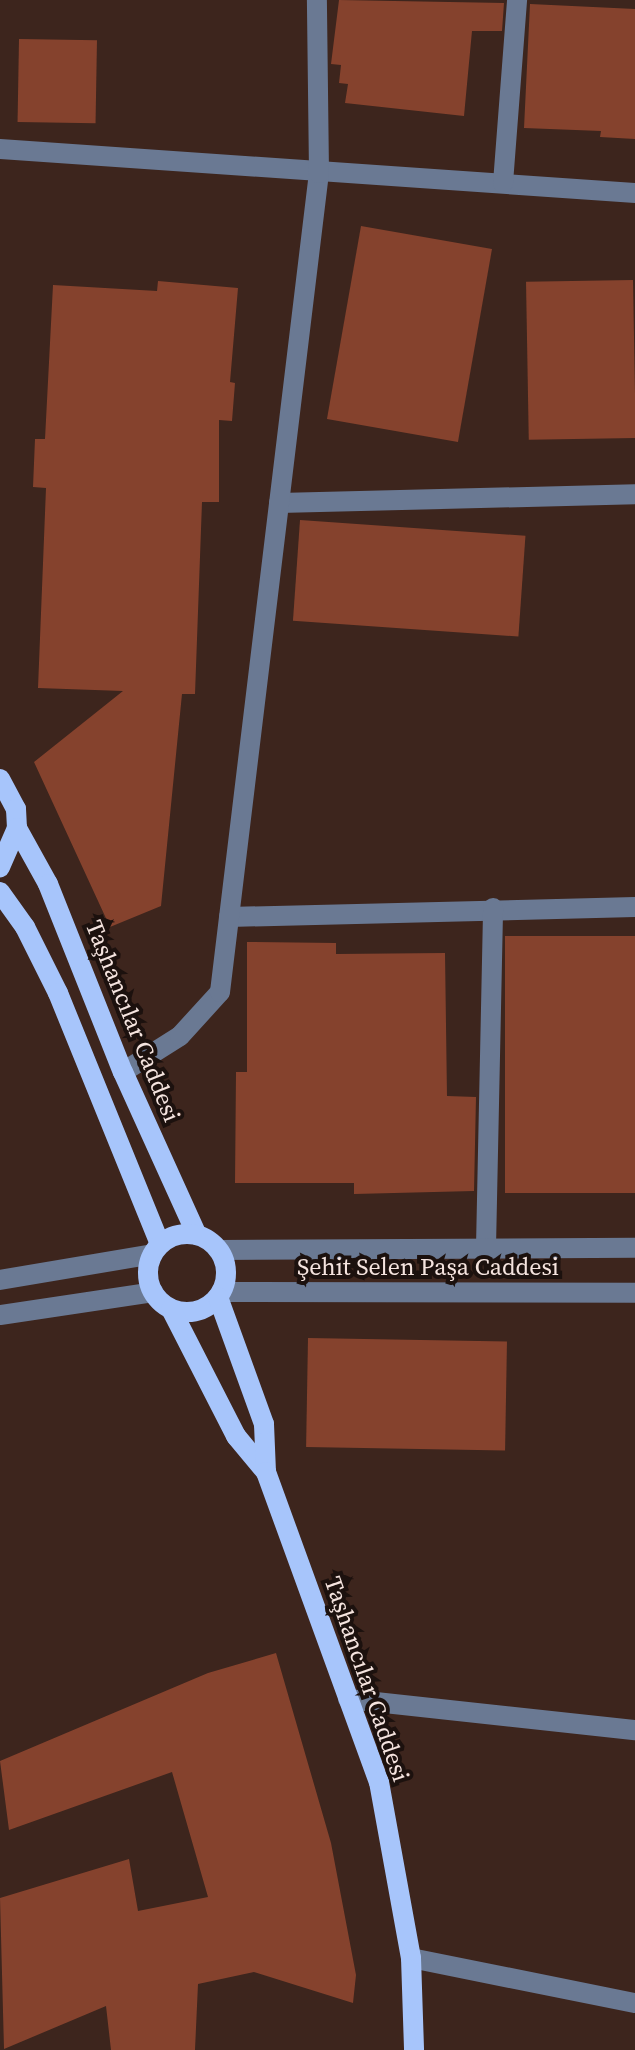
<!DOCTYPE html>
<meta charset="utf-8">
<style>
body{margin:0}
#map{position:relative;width:635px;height:2050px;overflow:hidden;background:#3d251d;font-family:"Source Serif 4",serif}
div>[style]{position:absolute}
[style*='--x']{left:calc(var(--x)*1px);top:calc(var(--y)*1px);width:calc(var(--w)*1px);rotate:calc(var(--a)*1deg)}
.building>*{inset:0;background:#85422d;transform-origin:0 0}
.minor>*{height:20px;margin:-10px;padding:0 10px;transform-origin:10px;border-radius:10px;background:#6a7993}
.major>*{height:20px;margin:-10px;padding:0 10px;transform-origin:10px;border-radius:10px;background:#a7c5fb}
.major>.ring{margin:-10px;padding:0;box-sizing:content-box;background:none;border:20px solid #a7c5fb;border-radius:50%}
span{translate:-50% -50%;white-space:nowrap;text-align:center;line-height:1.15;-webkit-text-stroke:8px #1c110e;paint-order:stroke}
.street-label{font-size:24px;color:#f5e4df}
</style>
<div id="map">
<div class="building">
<div style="clip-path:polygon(339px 0,504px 3px,502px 31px,472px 31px,464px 116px,345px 103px,348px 84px,339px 83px,341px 65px,331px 64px)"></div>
<div style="clip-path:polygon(530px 4px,635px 9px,635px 139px,600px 137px,601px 131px,524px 128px)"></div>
<div style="left:19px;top:39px;width:78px;height:83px;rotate:1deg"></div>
<div style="left:361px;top:226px;width:133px;height:196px;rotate:10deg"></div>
<div style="left:633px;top:280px;width:158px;height:107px;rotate:89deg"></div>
<div style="clip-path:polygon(158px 281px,238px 288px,230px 382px,235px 383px,232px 421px,219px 420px,219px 502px,202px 502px,195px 694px,182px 694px,161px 906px,110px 927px,34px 762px,123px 691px,38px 688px,46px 488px,33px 487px,35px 439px,45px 439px,53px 285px,157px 291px)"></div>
<div style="left:300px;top:520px;width:226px;height:101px;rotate:4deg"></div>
<div style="left:635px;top:936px;width:257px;height:130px;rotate:90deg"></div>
<div style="clip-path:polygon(247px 942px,336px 943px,336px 954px,445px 953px,447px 1096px,476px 1097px,474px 1191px,354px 1194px,354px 1183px,235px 1183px,236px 1072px,247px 1072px)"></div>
<div style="left:308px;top:1338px;width:199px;height:109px;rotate:1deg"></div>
<div style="clip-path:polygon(276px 1653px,331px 1843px,356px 1975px,353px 2003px,254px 1972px,198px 1984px,195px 2050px,111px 2050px,106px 2006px,4px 2049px,0 1898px,129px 1859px,138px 1911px,208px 1897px,172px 1772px,9px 1830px,0 1761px,208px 1673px)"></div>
</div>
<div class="minor">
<div style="--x:0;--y:149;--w:637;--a:3.96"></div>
<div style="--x:503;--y:183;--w:184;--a:-85.6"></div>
<div style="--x:279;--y:503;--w:356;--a:-1.4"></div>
<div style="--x:229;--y:917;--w:406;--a:-1.4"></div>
<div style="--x:123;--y:1072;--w:67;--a:-32.3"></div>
<div style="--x:180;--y:1036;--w:59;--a:-47.7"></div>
<div style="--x:220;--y:992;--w:825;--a:-83.11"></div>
<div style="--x:319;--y:173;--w:173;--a:-90.7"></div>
<div style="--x:486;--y:1247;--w:339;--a:-88.8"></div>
<div style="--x:218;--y:1250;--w:417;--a:-0.3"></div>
<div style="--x:0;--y:1280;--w:155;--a:-9.6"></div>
<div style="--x:221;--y:1292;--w:414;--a:0.1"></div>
<div style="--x:0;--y:1315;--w:155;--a:-8.5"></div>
<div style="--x:348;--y:1699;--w:289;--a:6.2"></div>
<div style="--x:411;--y:1958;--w:228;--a:11.4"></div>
</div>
<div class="major">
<div style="--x:0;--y:779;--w:34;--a:62"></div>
<div style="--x:16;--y:809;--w:19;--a:87"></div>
<div style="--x:17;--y:828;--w:43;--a:113.6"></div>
<div style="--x:17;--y:828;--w:64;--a:61"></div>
<div style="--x:48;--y:884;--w:202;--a:68.3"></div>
<div style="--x:123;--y:1072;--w:179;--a:65.6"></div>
<div style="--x:0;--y:892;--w:43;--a:54.5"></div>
<div style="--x:25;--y:927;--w:74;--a:63.4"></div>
<div style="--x:58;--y:993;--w:271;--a:67.9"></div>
<div class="ring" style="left:148px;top:1234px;width:58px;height:58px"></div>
<div style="--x:171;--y:1309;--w:143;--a:62.9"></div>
<div style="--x:236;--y:1436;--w:47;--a:50.2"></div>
<div style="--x:266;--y:1472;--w:48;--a:-92.4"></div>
<div style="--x:264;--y:1424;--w:135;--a:-109.9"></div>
<div style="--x:266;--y:1472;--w:330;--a:70"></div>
<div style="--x:379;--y:1782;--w:179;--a:79.7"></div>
<div style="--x:411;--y:1958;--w:92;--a:88.1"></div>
</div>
<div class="street-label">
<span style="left:133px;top:1021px;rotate:68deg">Taşhancılar Caddesi</span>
<span style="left:428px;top:1267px">Şehit Selen Paşa Caddesi</span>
<span style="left:367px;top:1679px;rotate:71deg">Taşhancılar Caddesi</span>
</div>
</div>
